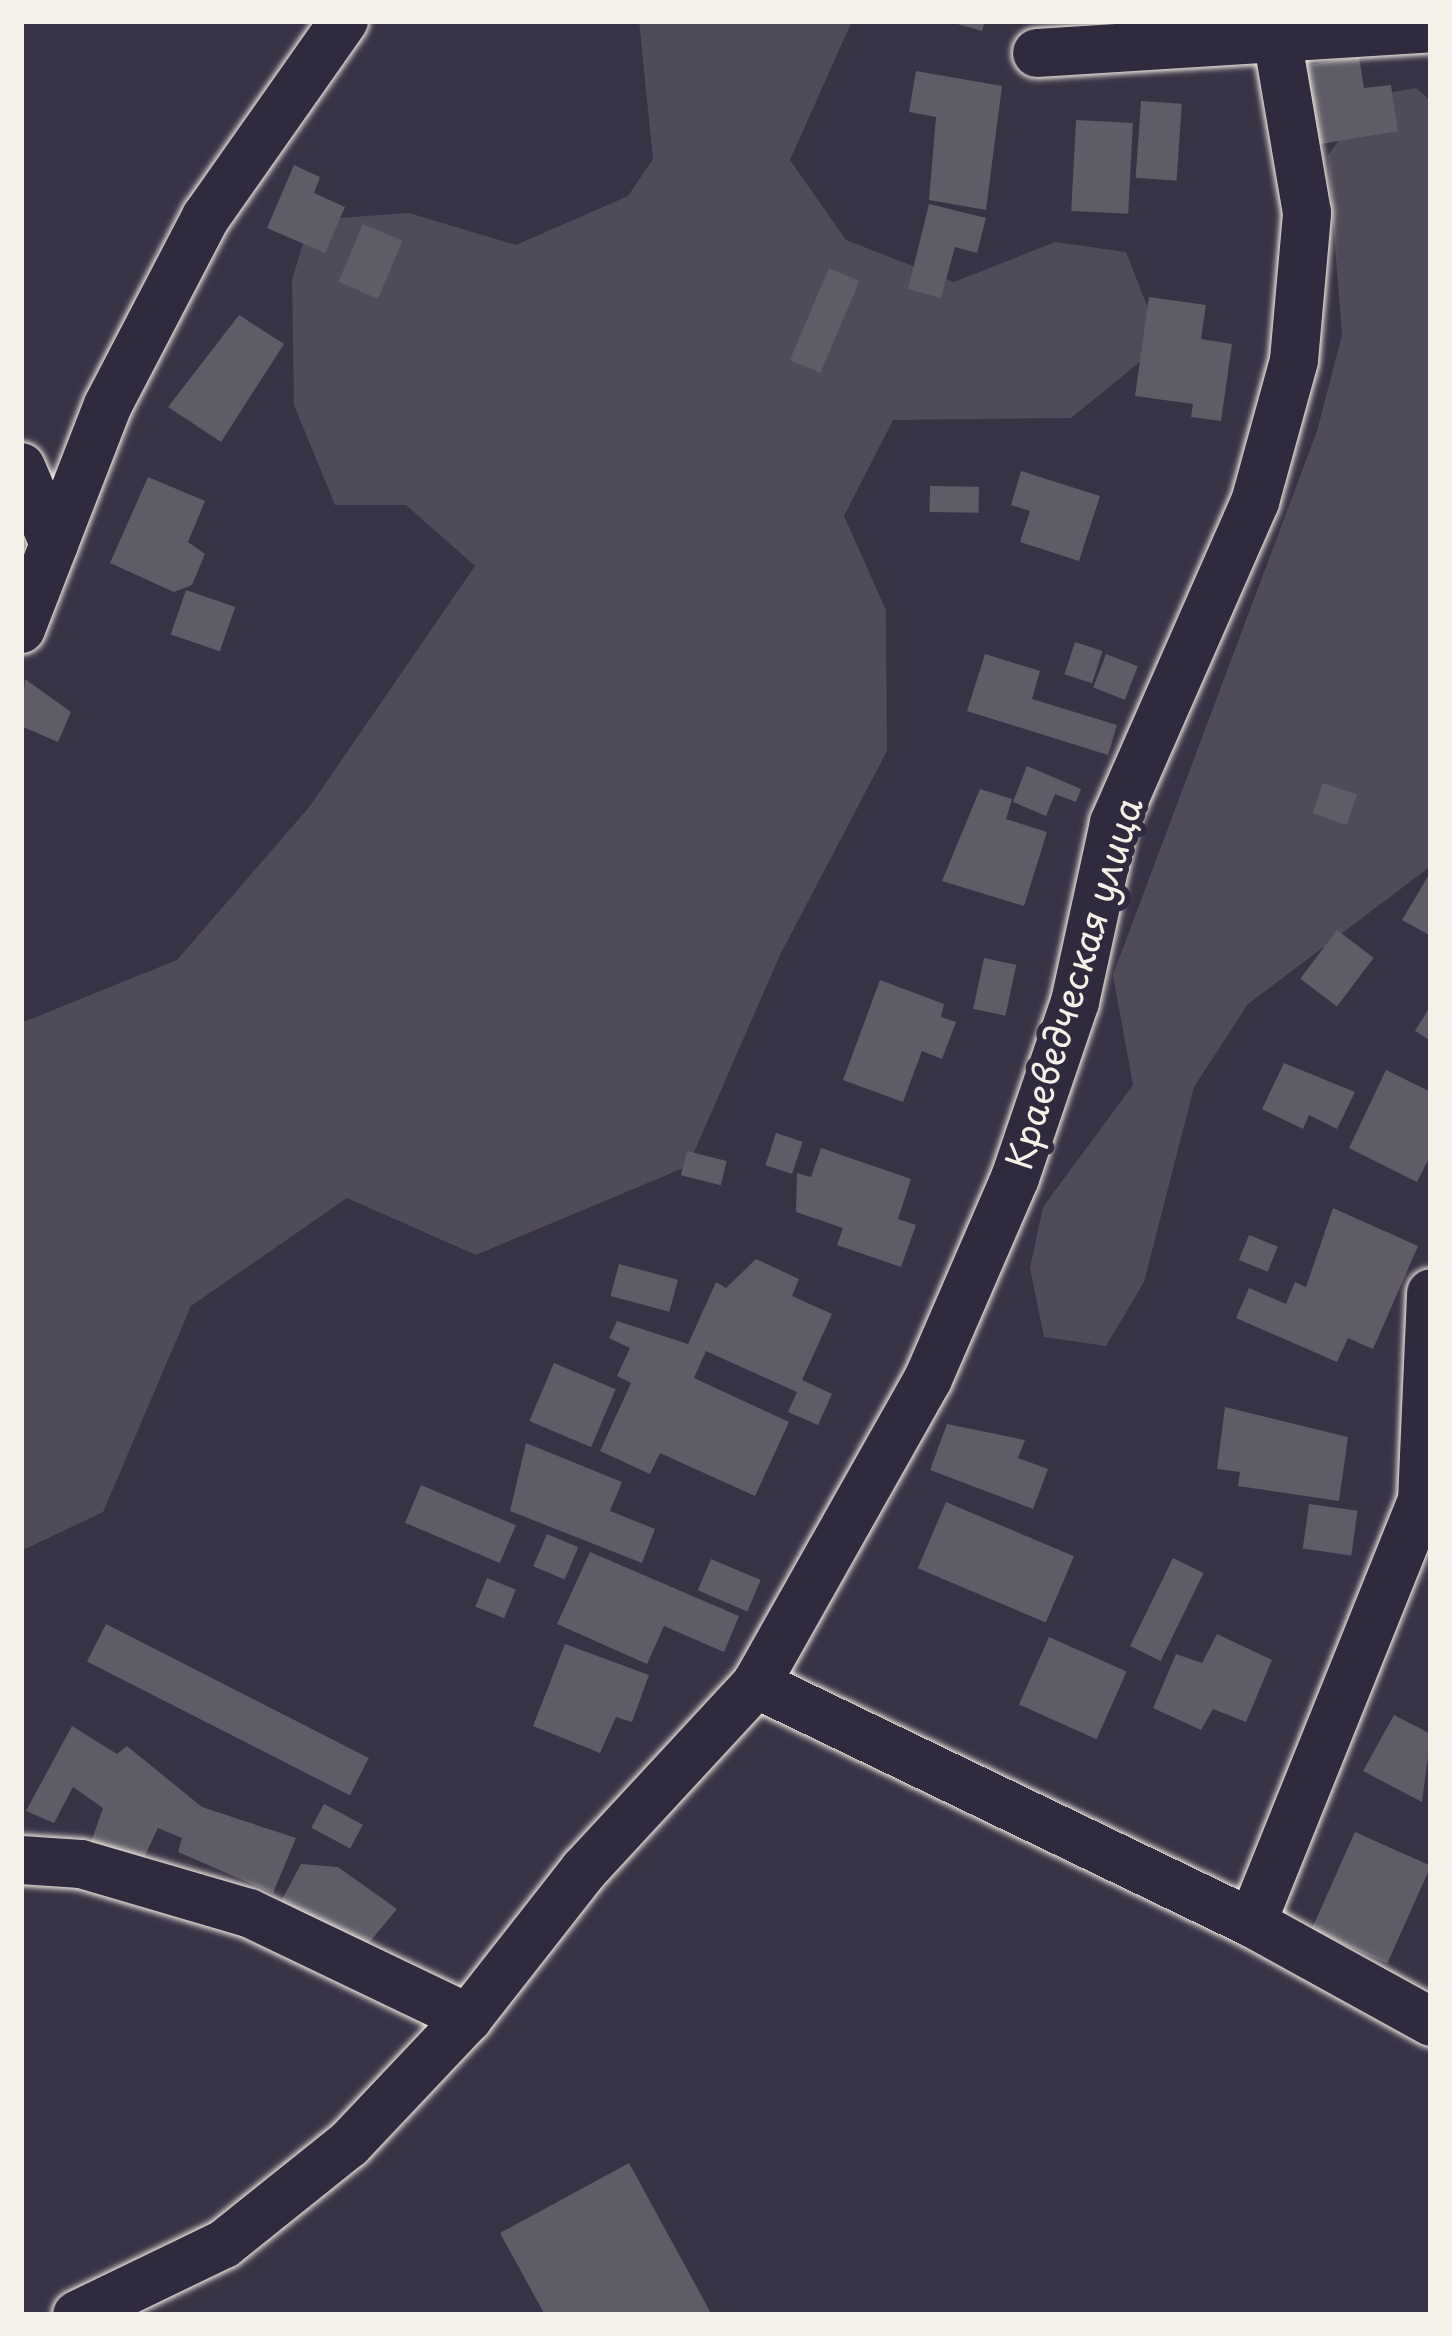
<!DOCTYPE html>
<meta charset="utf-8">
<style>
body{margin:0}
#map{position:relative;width:1452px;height:2336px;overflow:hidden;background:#373244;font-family:"Playpen Sans",sans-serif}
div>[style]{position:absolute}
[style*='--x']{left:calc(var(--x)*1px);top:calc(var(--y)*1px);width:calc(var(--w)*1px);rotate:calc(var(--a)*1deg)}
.green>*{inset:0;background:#504b59}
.building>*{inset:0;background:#5f5c67;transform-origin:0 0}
.roads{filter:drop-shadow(0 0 3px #f4f1e8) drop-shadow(0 0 3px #f4f1e8)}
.minor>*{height:48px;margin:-24px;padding:0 24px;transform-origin:24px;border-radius:24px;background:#2f2a3d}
span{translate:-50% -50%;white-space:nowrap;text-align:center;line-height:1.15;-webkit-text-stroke:12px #2f2a3d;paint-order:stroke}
.street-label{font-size:36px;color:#f4f1e8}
.frame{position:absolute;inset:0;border:24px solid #f4f1e8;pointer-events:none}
</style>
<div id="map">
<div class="green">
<div style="clip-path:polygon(639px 21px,852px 21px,790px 160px,846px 240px,954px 282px,1055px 242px,1126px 252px,1162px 344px,1071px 418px,893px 420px,844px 516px,886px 610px,887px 751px,780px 955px,688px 1166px,476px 1255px,347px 1198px,191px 1306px,103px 1512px,21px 1551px,21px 1023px,177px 960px,310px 806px,475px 566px,406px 505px,335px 505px,294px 405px,292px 280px,310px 220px,409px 213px,516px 245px,628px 196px,653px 159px)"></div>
<div style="clip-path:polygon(1416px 88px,1431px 101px,1431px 866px,1248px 1004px,1194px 1087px,1144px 1282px,1106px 1346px,1044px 1337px,1030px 1268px,1043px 1207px,1133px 1085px,1113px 975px,1317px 431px,1342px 335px,1328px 155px,1371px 96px)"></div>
</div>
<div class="building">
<div style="clip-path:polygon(947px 21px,985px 21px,982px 31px)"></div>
<div style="clip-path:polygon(1359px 57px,1364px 88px,1391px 85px,1398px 131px,1303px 147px,1290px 68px)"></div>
<div style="clip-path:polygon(916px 71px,1002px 86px,986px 210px,929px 200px,936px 117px,909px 112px)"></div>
<div style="left:1141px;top:101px;width:41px;height:77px;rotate:4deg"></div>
<div style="left:1076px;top:120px;width:57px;height:91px;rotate:3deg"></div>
<div style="clip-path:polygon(294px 165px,320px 177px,314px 193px,345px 207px,325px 253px,267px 228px)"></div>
<div style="clip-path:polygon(929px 204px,986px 218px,977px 253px,955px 247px,941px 298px,908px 289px)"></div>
<div style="left:363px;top:224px;width:43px;height:63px;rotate:23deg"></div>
<div style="left:829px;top:268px;width:33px;height:100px;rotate:23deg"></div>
<div style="clip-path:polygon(1149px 297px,1206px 305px,1201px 339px,1232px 344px,1221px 421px,1191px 417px,1193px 404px,1135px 396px)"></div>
<div style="clip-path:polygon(239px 315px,284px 344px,221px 442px,168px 407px)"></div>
<div style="clip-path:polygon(1021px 471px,1100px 496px,1079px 561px,1020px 542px,1030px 511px,1011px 505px)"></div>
<div style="clip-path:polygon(148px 477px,205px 501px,188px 542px,205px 554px,192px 585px,174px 592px,110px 563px)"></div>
<div style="left:930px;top:486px;width:49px;height:26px;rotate:1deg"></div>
<div style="left:186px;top:590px;width:52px;height:47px;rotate:19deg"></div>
<div style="left:1075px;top:642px;width:29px;height:34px;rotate:18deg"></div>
<div style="clip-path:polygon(985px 654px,1040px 671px,1032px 699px,1117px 725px,1108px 755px,967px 711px)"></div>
<div style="left:1106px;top:654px;width:34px;height:36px;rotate:21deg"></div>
<div style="clip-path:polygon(25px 679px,71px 712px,58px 742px,21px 726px)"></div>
<div style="clip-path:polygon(1027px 766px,1081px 789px,1076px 802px,1055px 794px,1046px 816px,1013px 802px)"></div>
<div style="left:1323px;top:783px;width:36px;height:32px;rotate:19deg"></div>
<div style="clip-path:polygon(980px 789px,1012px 799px,1006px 819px,1047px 832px,1024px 906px,942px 881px)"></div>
<div style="clip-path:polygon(1431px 871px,1431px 936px,1402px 920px)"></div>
<div style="left:1337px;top:930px;width:46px;height:61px;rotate:37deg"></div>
<div style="left:984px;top:958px;width:33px;height:52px;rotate:12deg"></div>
<div style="clip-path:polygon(880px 980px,944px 1004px,941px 1017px,956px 1022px,942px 1059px,922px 1051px,903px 1102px,843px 1080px)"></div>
<div style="clip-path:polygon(1431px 1005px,1431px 1041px,1415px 1031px)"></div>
<div style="clip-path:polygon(1284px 1063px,1355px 1092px,1337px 1129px,1309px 1115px,1303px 1129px,1262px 1109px)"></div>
<div style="clip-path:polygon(1386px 1070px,1431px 1092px,1431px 1154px,1417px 1182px,1349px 1148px)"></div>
<div style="left:776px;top:1133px;width:28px;height:34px;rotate:18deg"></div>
<div style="clip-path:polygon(821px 1148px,911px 1179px,898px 1219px,916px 1225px,901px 1267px,837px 1245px,843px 1228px,796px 1212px,797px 1173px,811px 1177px)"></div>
<div style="left:687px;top:1151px;width:41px;height:25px;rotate:14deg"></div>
<div style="clip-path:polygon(1333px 1208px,1418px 1246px,1373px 1349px,1348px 1338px,1337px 1362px,1236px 1318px,1249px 1288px,1286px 1304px,1295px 1282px,1306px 1287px)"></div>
<div style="left:1249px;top:1235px;width:31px;height:27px;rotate:22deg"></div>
<div style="clip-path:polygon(756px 1259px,799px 1279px,792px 1296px,832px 1314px,802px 1380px,832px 1394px,818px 1425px,788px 1412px,797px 1392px,706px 1351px,694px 1378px,789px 1422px,755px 1496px,660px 1453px,650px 1474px,600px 1451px,631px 1383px,617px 1376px,630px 1348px,609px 1338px,617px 1321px,688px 1344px,716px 1282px,726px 1288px)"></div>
<div style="left:619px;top:1264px;width:61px;height:33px;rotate:15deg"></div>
<div style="left:554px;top:1363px;width:67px;height:63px;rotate:23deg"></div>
<div style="clip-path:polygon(1225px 1407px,1348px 1437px,1339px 1501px,1238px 1486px,1240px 1472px,1217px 1469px)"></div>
<div style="clip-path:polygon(947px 1424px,1025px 1440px,1018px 1458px,1048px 1469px,1033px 1509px,930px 1470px)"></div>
<div style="clip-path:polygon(526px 1443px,622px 1482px,610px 1511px,655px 1529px,642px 1563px,510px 1511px)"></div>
<div style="left:421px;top:1485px;width:103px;height:41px;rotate:23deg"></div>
<div style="left:946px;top:1502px;width:139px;height:72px;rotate:23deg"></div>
<div style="left:1309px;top:1504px;width:49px;height:45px;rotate:8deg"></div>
<div style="left:547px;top:1534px;width:34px;height:35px;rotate:23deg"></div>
<div style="clip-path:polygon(590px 1552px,739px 1616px,724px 1652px,664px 1626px,647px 1664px,557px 1624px)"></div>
<div style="left:1173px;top:1558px;width:34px;height:98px;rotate:26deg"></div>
<div style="left:711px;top:1559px;width:54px;height:34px;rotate:23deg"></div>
<div style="left:487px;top:1578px;width:31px;height:31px;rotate:22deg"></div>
<div style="left:106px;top:1624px;width:295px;height:42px;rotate:27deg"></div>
<div style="clip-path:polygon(1217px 1634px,1272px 1660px,1246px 1722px,1213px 1709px,1201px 1730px,1153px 1708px,1176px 1654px,1202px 1663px)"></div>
<div style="left:1049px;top:1637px;width:85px;height:74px;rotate:24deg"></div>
<div style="clip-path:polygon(565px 1644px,649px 1675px,632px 1722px,616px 1717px,600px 1753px,533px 1726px)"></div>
<div style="clip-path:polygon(1394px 1715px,1431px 1734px,1422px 1802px,1363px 1771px)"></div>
<div style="clip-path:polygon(72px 1726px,117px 1754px,127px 1746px,202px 1807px,296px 1838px,273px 1893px,178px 1852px,182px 1838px,158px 1828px,139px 1868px,89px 1848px,103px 1808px,73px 1787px,54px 1823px,26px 1811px)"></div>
<div style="left:324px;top:1804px;width:44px;height:27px;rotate:28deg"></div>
<div style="left:1355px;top:1832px;width:83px;height:107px;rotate:24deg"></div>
<div style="clip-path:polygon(301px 1864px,338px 1867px,397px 1909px,368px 1944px,303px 1919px,278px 1907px)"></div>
<div style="clip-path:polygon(629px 2163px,712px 2315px,545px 2315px,500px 2233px)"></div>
</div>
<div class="roads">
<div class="minor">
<div style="--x:1037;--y:53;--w:395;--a:-3.6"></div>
<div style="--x:21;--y:467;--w:84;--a:66.8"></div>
<div style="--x:21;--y:629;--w:240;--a:-68.8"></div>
<div style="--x:108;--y:405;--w:212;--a:-62.5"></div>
<div style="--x:206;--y:217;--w:240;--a:-54.9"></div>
<div style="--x:756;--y:1684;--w:551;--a:25.73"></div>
<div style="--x:1252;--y:1923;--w:205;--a:28.9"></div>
<div style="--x:21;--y:1860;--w:60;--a:3.8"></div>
<div style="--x:81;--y:1864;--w:175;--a:16.3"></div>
<div style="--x:249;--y:1913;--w:243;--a:25.6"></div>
<div style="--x:1252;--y:1923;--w:455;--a:-68.1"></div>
<div style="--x:1422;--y:1501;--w:208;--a:-87.5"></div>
<div style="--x:77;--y:2315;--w:163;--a:-25.8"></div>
<div style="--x:224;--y:2244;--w:160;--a:-38.7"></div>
<div style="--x:349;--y:2144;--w:173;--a:-46.6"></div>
<div style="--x:468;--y:2018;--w:188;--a:-51.9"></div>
<div style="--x:584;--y:1870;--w:253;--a:-47.2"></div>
<div style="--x:756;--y:1684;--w:350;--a:-60.6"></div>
<div style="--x:928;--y:1379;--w:219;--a:-66.6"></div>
<div style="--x:1015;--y:1178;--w:186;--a:-71.2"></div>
<div style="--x:1075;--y:1002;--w:183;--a:-77.7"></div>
<div style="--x:1114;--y:823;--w:351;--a:-66.3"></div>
<div style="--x:1255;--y:502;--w:147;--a:-74.6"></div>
<div style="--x:1294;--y:360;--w:148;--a:-84.9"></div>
<div style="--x:1307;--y:213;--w:178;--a:-99.7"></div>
</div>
</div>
<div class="street-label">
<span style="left:1073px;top:983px;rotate:-73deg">Краеведческая улица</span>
</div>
<div class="frame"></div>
</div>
